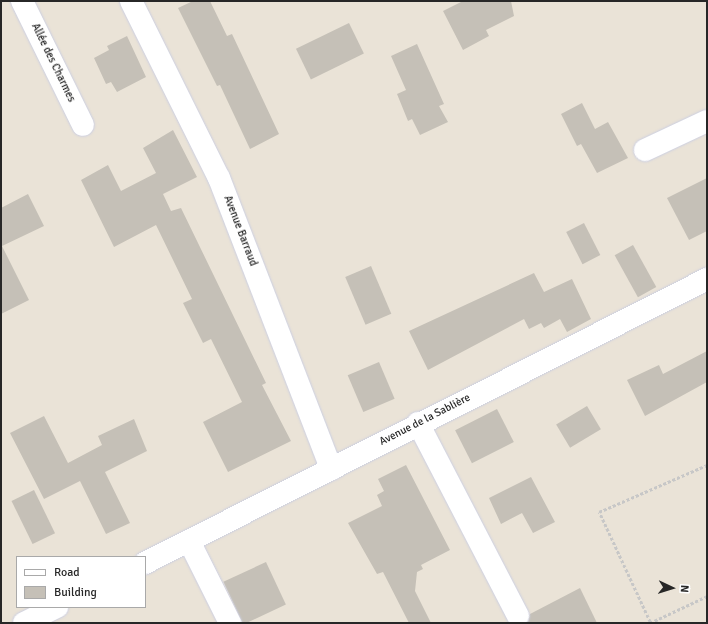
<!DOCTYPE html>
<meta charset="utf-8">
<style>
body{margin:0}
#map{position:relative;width:708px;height:624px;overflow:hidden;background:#eae3d7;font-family:Signika,sans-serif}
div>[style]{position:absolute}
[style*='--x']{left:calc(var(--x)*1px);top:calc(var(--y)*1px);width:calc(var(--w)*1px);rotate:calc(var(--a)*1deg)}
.building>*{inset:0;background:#c5c0b7;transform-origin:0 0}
.path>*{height:2.5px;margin-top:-1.25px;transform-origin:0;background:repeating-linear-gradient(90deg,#c7c7c7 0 3px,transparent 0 5px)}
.roads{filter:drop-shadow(0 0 1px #cccfe1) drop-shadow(0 0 1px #cccfe1)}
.minor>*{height:22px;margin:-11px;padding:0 11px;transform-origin:11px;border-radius:11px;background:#fff}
span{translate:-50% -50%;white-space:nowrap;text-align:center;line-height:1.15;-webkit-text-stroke:3px #fff;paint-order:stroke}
.street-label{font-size:11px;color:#272727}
.frame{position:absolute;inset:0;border:2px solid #272727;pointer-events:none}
.legend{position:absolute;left:16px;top:556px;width:130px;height:52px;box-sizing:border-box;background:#fff;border:1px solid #a9a9a9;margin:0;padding:5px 7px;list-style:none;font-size:12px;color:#272727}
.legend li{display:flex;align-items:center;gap:8px;height:20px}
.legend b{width:20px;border:1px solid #a9a9a9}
.north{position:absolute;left:652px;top:568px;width:40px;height:40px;-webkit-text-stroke:3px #fff;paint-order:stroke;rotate:94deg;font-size:11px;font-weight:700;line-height:16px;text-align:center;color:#272727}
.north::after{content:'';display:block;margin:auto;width:14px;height:18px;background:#272727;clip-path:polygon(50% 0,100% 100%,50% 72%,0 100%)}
</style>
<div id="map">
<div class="building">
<div style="clip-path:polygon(193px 1px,210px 1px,227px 36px,232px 34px,279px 134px,250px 149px,220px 85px,217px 86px,178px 8px)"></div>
<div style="clip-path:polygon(463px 1px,511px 1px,514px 16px,486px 30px,489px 36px,463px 50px,443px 11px)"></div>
<div style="left:349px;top:23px;width:34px;height:59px;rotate:64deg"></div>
<div style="clip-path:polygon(127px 36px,146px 77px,117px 92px,111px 82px,106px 84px,94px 58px,109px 50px,107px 46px)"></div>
<div style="clip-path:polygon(417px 44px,444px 104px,439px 106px,448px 122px,420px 135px,412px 119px,408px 121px,397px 94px,406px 90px,391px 56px)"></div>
<div style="clip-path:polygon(582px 103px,595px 129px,608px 122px,628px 158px,597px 173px,581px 144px,577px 146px,561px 114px)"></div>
<div style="clip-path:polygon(173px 130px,197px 177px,163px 194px,171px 211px,181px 208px,266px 383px,262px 385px,291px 441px,228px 472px,203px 422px,242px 402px,211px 339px,203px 343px,183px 303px,192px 299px,156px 225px,114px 247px,81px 180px,108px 165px,121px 191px,156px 173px,143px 148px)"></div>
<div style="clip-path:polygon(707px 178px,707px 231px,689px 240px,667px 198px)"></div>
<div style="clip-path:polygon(28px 194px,44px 226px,2px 246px,29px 300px,1px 314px,1px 208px)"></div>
<div style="left:584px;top:223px;width:36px;height:20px;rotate:63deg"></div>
<div style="left:633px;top:245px;width:48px;height:21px;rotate:61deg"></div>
<div style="left:371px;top:266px;width:52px;height:28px;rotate:67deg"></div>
<div style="clip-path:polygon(534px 273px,544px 292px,572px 279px,591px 319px,567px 332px,560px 319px,544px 328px,541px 323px,529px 329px,524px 319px,428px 370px,409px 331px)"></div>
<div style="clip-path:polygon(707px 351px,707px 382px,645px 416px,627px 380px,659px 365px,663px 374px)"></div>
<div style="left:379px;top:362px;width:40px;height:34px;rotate:67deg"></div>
<div style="left:587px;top:406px;width:27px;height:36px;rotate:59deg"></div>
<div style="left:497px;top:409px;width:37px;height:47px;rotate:63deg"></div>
<div style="clip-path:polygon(44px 416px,68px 463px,102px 445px,98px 436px,134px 419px,147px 451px,105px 472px,130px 523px,106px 534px,80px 481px,44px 499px,10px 433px)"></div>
<div style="clip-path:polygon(406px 465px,450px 550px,421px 565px,423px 569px,417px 572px,415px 591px,431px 623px,409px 623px,383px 572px,377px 574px,348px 523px,382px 506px,377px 495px,384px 491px,378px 479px)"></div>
<div style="clip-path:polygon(531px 477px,555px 522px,533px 533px,522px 513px,501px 524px,489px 498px)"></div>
<div style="left:34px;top:490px;width:48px;height:25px;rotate:64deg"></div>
<div style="left:266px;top:562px;width:47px;height:47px;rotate:65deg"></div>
<div style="clip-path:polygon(580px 588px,597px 623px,528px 623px,530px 614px)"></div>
</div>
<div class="path">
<div style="--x:650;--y:622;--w:121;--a:-114.9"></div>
<div style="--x:599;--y:512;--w:118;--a:-23.5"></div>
<div style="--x:650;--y:623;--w:63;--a:-25.3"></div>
</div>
<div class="roads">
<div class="minor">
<div style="--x:22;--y:1;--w:138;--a:63.8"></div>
<div style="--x:131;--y:1;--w:198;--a:63.6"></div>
<div style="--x:219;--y:178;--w:312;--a:68.9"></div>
<div style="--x:645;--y:150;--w:68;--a:-25.1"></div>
<div style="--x:418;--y:423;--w:217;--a:62.6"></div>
<div style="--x:189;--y:541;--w:92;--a:63.4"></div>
<div style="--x:145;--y:563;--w:630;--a:-26.81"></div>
<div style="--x:24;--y:623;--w:37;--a:-26"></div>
</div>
</div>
<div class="street-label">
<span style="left:53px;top:63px;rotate:64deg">Allée des Charmes</span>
<span style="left:240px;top:231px;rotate:69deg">Avenue Barraud</span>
<span style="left:425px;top:420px;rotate:-27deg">Avenue de la Sablière</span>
</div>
<div class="frame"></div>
<ul class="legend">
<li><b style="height:5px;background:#fff"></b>Road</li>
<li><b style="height:11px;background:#c5c0b7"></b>Building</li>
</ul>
<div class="north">N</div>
</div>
